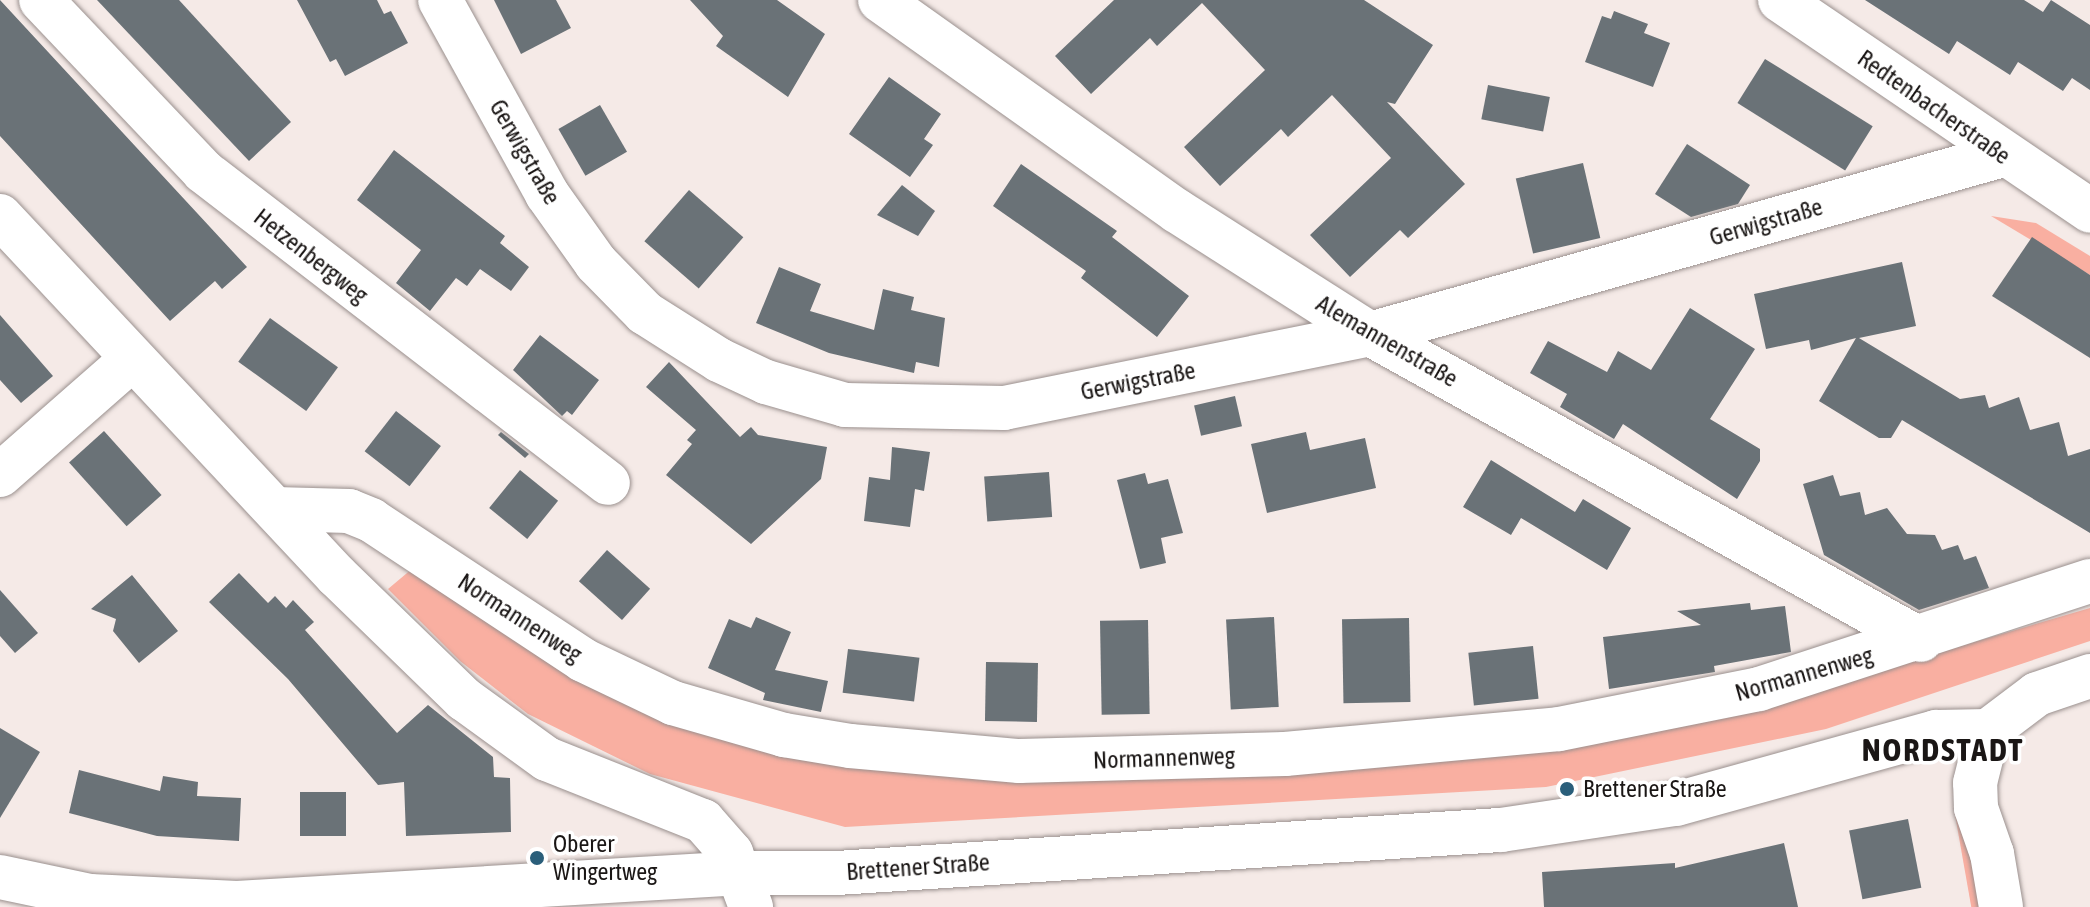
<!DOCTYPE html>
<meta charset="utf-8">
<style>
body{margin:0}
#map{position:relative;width:2090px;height:907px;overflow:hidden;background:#f5eae7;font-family:"Asap Condensed",sans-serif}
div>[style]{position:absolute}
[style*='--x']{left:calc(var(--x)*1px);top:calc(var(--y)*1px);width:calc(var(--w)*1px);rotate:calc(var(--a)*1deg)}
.green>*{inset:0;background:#f9afa1;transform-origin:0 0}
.building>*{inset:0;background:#6a7277;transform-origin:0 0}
.roads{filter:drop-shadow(0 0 2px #9a908e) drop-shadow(0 0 2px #9a908e)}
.minor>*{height:44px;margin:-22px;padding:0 22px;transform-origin:22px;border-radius:22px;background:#fff}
.major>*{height:44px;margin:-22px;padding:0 22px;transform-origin:22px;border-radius:22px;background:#fff}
.dots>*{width:22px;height:22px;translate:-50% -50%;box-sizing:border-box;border:4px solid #fff;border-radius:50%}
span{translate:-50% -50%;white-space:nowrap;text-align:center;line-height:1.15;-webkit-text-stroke:7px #fff;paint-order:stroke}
.street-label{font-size:24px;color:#1a1615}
.poi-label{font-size:24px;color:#1a1615}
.left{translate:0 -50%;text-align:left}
.district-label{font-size:32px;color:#1a1615;font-weight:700;letter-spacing:2px}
</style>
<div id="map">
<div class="green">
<div style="clip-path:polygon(1991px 216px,2036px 223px,2090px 256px,2090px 275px)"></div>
<div style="clip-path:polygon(413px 568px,583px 671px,989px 769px,1859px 676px,2090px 608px,2090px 641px,1826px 729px,1546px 787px,845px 827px,650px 774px,528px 714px,460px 661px,388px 589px)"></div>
<div style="left:1965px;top:808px;width:100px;height:11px;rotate:80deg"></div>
</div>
<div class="building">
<div style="clip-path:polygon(0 0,247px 267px,222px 289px,215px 281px,170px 321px,0 136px)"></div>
<div style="clip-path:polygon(97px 0,179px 0,291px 122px,249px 161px)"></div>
<div style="clip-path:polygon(297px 0,377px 0,384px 14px,391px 11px,408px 43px,345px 76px,336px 59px,330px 62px)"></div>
<div style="clip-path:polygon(494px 0,556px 0,571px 28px,521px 54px)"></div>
<div style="clip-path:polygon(690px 0,777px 0,825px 34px,788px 97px,716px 46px,723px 36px)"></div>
<div style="clip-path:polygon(1114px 0,1364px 0,1433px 45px,1395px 104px,1387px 102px,1465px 184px,1408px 238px,1400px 230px,1350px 277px,1310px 235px,1391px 158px,1332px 95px,1288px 137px,1281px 129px,1220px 186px,1184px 147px,1265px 70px,1202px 3px,1157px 46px,1150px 38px,1091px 94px,1055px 56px)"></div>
<div style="clip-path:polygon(1865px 0,2024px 0,2043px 12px,2051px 0,2090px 25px,2090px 90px,2072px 78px,2063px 91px,2018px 62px,2010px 75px,1957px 41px,1949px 54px)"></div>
<div style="clip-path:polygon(1614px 11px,1648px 24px,1644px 33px,1670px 43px,1653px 87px,1585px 62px,1602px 16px,1611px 19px)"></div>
<div style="left:1765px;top:59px;width:127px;height:52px;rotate:32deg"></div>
<div style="clip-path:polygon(889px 77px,941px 114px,924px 139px,933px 145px,910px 177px,849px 134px)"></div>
<div style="left:1488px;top:85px;width:63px;height:35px;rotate:11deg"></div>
<div style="left:600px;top:105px;width:54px;height:48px;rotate:60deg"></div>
<div style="clip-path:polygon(1687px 144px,1750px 185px,1738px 204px,1691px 217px,1655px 194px)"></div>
<div style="clip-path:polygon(394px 150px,505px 236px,500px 243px,529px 267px,511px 291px,480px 269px,467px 286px,456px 278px,430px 311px,396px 283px,421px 250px,357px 200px)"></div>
<div style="left:1583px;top:163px;width:77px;height:69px;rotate:77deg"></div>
<div style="clip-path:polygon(1021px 164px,1117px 231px,1112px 237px,1189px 296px,1157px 337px,1081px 278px,1086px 271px,993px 206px)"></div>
<div style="clip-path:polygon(902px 185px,935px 211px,918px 236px,877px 215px)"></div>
<div style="left:689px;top:190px;width:72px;height:68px;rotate:41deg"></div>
<div style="clip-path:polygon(2032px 237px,2090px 275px,2090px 358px,1992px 296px)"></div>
<div style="clip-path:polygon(1902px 262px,1916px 326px,1859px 338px,1960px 399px,1985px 395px,1989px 408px,2019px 397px,2030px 430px,2059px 422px,2068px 456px,2090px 449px,2090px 533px,1902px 420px,1891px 438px,1879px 438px,1819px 401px,1856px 338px,1811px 350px,1809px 340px,1766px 349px,1754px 294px)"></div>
<div style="clip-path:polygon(779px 267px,821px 284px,810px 311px,874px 330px,883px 289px,914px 297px,911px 310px,945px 318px,939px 367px,916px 362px,914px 373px,829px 353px,756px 323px)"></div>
<div style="clip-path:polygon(1690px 308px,1755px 349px,1710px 419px,1760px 449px,1760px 461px,1737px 499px,1623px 424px,1614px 439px,1560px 407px,1567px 394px,1530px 373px,1548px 341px,1607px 372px,1618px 351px,1651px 370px)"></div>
<div style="clip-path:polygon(0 315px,53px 376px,21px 403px,0 380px)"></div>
<div style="left:270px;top:318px;width:84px;height:54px;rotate:36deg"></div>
<div style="clip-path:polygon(540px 335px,599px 380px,572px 415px,567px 411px,562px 416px,513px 370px)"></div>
<div style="clip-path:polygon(669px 362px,740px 437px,751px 427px,758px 435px,827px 447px,821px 479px,751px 544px,666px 475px,692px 444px,687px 440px,696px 430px,646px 387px)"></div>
<div style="left:1235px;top:396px;width:31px;height:42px;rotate:77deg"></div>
<div style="left:396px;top:411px;width:57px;height:51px;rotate:38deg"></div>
<div style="left:104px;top:431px;width:86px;height:47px;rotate:48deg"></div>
<div style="clip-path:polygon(501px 432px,529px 454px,525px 458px,498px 435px)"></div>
<div style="clip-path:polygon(1306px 432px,1310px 450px,1365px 438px,1376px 488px,1267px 513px,1251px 444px)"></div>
<div style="clip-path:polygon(892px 447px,930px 452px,924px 491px,915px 489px,910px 527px,864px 521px,869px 477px,890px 480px)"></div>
<div style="clip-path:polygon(1491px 460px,1575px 512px,1583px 499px,1631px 528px,1607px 570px,1521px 518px,1511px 535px,1463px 507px)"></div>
<div style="left:520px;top:470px;width:49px;height:49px;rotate:39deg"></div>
<div style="left:1049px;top:472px;width:45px;height:65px;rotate:86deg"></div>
<div style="clip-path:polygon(1145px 473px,1148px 484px,1168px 479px,1183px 533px,1161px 538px,1166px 563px,1140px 569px,1117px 480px)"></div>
<div style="clip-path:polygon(1833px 475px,1840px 496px,1860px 492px,1865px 515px,1887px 508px,1907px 534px,1935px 535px,1942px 550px,1958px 545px,1964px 560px,1976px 556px,1989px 588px,1919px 610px,1824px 555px,1803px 484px)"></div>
<div style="left:607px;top:550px;width:58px;height:42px;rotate:42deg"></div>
<div style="clip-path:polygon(239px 573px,268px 603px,275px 596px,286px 608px,293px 600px,314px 622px,305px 630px,397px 733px,428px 705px,493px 757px,494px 777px,510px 778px,511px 832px,406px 836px,404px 782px,378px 785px,288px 679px,209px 602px)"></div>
<div style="clip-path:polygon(132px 575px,178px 631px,139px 663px,113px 631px,116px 619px,91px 609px)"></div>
<div style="clip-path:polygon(0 590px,38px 633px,15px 653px,0 636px)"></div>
<div style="clip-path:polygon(1750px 603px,1751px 610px,1785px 606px,1791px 652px,1714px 666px,1715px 672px,1609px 689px,1603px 637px,1701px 625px,1677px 611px)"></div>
<div style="clip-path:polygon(756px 617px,791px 632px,775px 670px,828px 681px,821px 712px,763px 700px,765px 693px,708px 668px,729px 619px,751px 628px)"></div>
<div style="left:1274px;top:617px;width:90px;height:48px;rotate:87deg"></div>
<div style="left:1409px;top:618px;width:84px;height:67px;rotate:89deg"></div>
<div style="left:1148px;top:620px;width:94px;height:48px;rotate:89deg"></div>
<div style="left:1533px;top:646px;width:53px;height:65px;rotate:84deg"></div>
<div style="left:848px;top:649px;width:72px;height:44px;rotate:7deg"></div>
<div style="left:986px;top:662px;width:52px;height:59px;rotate:1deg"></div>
<div style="clip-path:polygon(0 728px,40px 752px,0 818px)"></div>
<div style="clip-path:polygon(79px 770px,160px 791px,163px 776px,198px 782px,197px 796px,241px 798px,239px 841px,157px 836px,69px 813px)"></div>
<div style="left:346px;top:792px;width:44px;height:46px;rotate:90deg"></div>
<div style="left:1908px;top:819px;width:70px;height:60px;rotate:79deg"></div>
<div style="clip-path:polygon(1784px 843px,1798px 907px,1544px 907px,1542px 872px,1675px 863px,1675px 868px)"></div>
</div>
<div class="roads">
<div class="minor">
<div style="--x:41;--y:0;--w:236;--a:46.5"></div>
<div style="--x:203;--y:171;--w:511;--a:37.61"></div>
<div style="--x:440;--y:0;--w:222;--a:61.1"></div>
<div style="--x:547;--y:194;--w:85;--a:54.6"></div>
<div style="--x:596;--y:263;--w:70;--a:45.6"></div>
<div style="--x:645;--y:313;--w:88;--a:32.4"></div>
<div style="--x:719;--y:360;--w:52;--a:25.1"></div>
<div style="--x:766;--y:382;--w:82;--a:16.2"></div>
<div style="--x:845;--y:405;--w:159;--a:1.1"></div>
<div style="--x:1004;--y:408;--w:373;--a:-11.4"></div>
<div style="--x:1370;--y:334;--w:658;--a:-15.79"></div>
<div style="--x:880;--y:0;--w:364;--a:35.4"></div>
<div style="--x:1177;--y:211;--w:229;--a:32.5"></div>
<div style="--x:1370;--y:334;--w:630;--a:29.05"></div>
<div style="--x:1780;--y:0;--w:375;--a:34.2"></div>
<div style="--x:0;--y:216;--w:493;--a:46.9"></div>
<div style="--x:337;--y:576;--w:177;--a:44.1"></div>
<div style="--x:464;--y:699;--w:102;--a:35.9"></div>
<div style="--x:547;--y:759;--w:168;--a:21.7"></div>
<div style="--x:703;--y:821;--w:43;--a:48.8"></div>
<div style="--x:731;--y:853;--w:58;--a:69.7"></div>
<div style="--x:0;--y:475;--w:174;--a:-41.3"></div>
<div style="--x:275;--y:509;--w:74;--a:1.5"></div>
<div style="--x:349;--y:511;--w:24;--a:22"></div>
<div style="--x:371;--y:520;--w:254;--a:33.4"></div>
<div style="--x:583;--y:660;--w:100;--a:25.5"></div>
<div style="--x:673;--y:703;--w:116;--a:16.1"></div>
<div style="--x:784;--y:735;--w:67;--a:9.5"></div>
<div style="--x:850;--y:746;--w:170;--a:5.1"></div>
<div style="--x:1019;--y:761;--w:266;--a:-1.5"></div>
<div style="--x:1285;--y:754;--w:275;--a:-5.2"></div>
<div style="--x:1559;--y:729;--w:204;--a:-11.3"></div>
<div style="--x:1759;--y:689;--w:348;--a:-18.1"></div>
<div style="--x:0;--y:877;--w:92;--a:11.9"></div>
<div style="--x:90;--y:896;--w:147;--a:2.7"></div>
<div style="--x:237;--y:903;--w:505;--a:-3.41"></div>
<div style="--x:741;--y:873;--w:96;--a:0"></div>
<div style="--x:837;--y:873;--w:665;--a:-3.71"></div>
<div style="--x:1501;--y:830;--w:177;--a:-8.5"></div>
<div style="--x:1676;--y:804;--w:270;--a:-15.5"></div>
<div style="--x:1936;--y:732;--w:52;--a:-1.1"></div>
</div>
<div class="major">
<div style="--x:2001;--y:907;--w:54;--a:-99.6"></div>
<div style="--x:1992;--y:854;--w:49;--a:-109.2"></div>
<div style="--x:1976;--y:808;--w:25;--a:-92"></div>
<div style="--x:1975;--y:783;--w:54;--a:-76"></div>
<div style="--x:1988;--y:731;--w:61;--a:-37.1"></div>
<div style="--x:2037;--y:694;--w:56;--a:-18.8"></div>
</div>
</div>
<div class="dots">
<div style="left:1567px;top:789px;background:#2a5e7a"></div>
<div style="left:537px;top:858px;background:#2a5e7a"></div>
</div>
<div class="street-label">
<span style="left:1934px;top:107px;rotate:35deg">Redtenbacherstraße</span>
<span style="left:525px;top:152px;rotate:60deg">Gerwigstraße</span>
<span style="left:1766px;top:222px;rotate:-16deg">Gerwigstraße</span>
<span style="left:311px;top:256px;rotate:38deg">Hetzenbergweg</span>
<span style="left:1387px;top:341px;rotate:30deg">Alemannenstraße</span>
<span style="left:1138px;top:381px;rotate:-11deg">Gerwigstraße</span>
<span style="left:520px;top:618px;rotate:33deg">Normannenweg</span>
<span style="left:1804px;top:674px;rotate:-16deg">Normannenweg</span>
<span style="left:1164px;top:758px;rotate:-2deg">Normannenweg</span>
<span style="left:918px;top:867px;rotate:-4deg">Brettener Straße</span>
</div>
<div class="poi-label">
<span class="left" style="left:1583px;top:789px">Brettener Straße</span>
<span class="left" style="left:553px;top:858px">Oberer<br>Wingertweg</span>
</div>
<div class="district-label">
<span style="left:1943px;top:750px">NORDSTADT</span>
</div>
</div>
